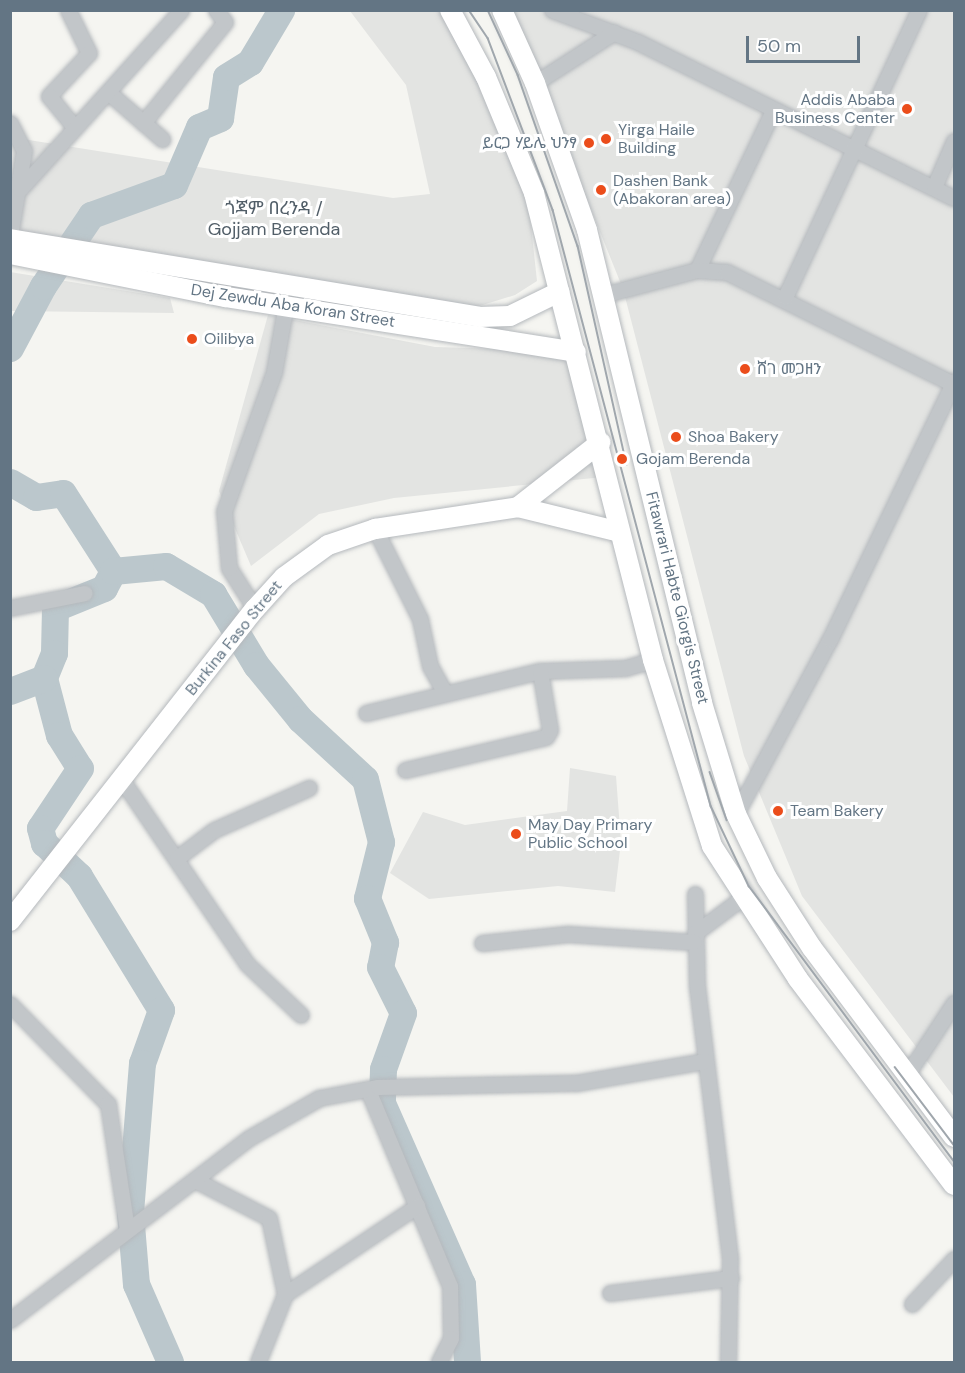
<!DOCTYPE html>
<meta charset="utf-8">
<style>
body{margin:0}
#map{position:relative;width:965px;height:1373px;overflow:hidden;background:#f5f5f1;font-family:"DM Sans","Noto Sans Ethiopic",sans-serif}
div>[style]{position:absolute}
[style*='--x']{left:calc(var(--x)*1px);top:calc(var(--y)*1px);width:calc(var(--w)*1px);rotate:calc(var(--a)*1deg)}
.built>*{inset:0;background:#e3e4e2}
.river>*{height:27px;margin:-13.5px;padding:0 13.5px;transform-origin:13.5px;border-radius:13.5px;background:#bbc7cc}
.roads{filter:drop-shadow(0 0 2px #b5b9bd) drop-shadow(0 0 2px #b5b9bd)}
.minor>*{height:15px;margin:-7.5px;padding:0 7.5px;transform-origin:7.5px;border-radius:7.5px;background:#c2c6c9}
.major>*{height:20px;margin:-10px;padding:0 10px;transform-origin:10px;border-radius:10px;background:#fff}
.tram>*{height:1.5px;margin:-0.75px;padding:0 0.75px;transform-origin:0.75px;border-radius:0.75px;background:#a0a7ad}
.dots>*{width:16px;height:16px;translate:-50% -50%;box-sizing:border-box;border:3px solid #fff;border-radius:50%}
span{translate:-50% -50%;white-space:nowrap;text-align:center;line-height:1.15;-webkit-text-stroke:6px #fff;paint-order:stroke}
.poi-label{font-size:16px;color:#637584}
.right{translate:-100% -50%;text-align:right}
.left{translate:0 -50%;text-align:left}
.street-label{font-size:16px;color:#637584}
.neighbourhood-label{font-size:18px;color:#515e68}
.frame{position:absolute;inset:0;border:12px solid #637584;pointer-events:none}
.scale{position:absolute;left:746px;top:36px;width:114px;height:27px;box-sizing:border-box;border:3px solid #637584;border-top:0;padding-left:8px;font-size:18px;line-height:21px;white-space:nowrap;color:#637584;-webkit-text-stroke:4px #fff;paint-order:stroke}
</style>
<div id="map">
<div class="built">
<div style="clip-path:polygon(350px 11px,446px 11px,527px 189px,537px 281px,515px 295px,463px 311px,11px 231px,10px 137px,393px 198px,430px 194px,406px 85px)"></div>
<div style="clip-path:polygon(511px 11px,954px 11px,954px 1097px,802px 896px,744px 756px,623px 289px)"></div>
<div style="clip-path:polygon(10px 272px,170px 298px,174px 313px,11px 311px)"></div>
<div style="clip-path:polygon(268px 315px,435px 347px,569px 351px,604px 477px,394px 498px,319px 514px,251px 566px,219px 491px)"></div>
<div style="clip-path:polygon(570px 768px,616px 776px,621px 842px,615px 892px,558px 886px,429px 899px,390px 873px,423px 812px,465px 825px,567px 811px)"></div>
</div>
<div class="river">
<div style="--x:10;--y:348;--w:70;--a:-62"></div>
<div style="--x:43;--y:286;--w:86;--a:-55.9"></div>
<div style="--x:91;--y:215;--w:88;--a:-19.9"></div>
<div style="--x:174;--y:185;--w:63;--a:-66.7"></div>
<div style="--x:199;--y:127;--w:23;--a:-23"></div>
<div style="--x:220;--y:118;--w:41;--a:-81.7"></div>
<div style="--x:226;--y:77;--w:28;--a:-32"></div>
<div style="--x:250;--y:62;--w:61;--a:-59.2"></div>
<div style="--x:10;--y:482;--w:30;--a:30"></div>
<div style="--x:36;--y:497;--w:27;--a:-8"></div>
<div style="--x:63;--y:493;--w:93;--a:57.3"></div>
<div style="--x:113;--y:571;--w:19;--a:118"></div>
<div style="--x:104;--y:588;--w:53;--a:157.8"></div>
<div style="--x:55;--y:608;--w:45;--a:91.3"></div>
<div style="--x:54;--y:653;--w:27;--a:112"></div>
<div style="--x:44;--y:678;--w:59;--a:75.3"></div>
<div style="--x:59;--y:735;--w:39;--a:58"></div>
<div style="--x:80;--y:768;--w:72;--a:123.7"></div>
<div style="--x:40;--y:828;--w:16;--a:75"></div>
<div style="--x:44;--y:843;--w:48;--a:43.3"></div>
<div style="--x:79;--y:876;--w:157;--a:58.5"></div>
<div style="--x:161;--y:1010;--w:56;--a:109.7"></div>
<div style="--x:142;--y:1063;--w:150;--a:94.6"></div>
<div style="--x:130;--y:1213;--w:71;--a:85.2"></div>
<div style="--x:136;--y:1284;--w:85;--a:66.4"></div>
<div style="--x:113;--y:571;--w:53;--a:-5.4"></div>
<div style="--x:166;--y:566;--w:55;--a:30.8"></div>
<div style="--x:213;--y:594;--w:83;--a:58.8"></div>
<div style="--x:256;--y:665;--w:70;--a:50.8"></div>
<div style="--x:300;--y:719;--w:88;--a:42.7"></div>
<div style="--x:365;--y:779;--w:65;--a:75.7"></div>
<div style="--x:381;--y:842;--w:58;--a:104"></div>
<div style="--x:367;--y:898;--w:48;--a:67.8"></div>
<div style="--x:385;--y:942;--w:25;--a:101"></div>
<div style="--x:380;--y:967;--w:51;--a:63.4"></div>
<div style="--x:403;--y:1013;--w:59;--a:109.7"></div>
<div style="--x:383;--y:1069;--w:34;--a:92"></div>
<div style="--x:382;--y:1103;--w:198;--a:66.2"></div>
<div style="--x:462;--y:1284;--w:78;--a:86.3"></div>
<div style="--x:10;--y:691;--w:36;--a:-21"></div>
</div>
<div class="roads">
<div class="minor">
<div style="--x:68;--y:10;--w:48;--a:64"></div>
<div style="--x:89;--y:53;--w:59;--a:132.9"></div>
<div style="--x:49;--y:96;--w:40;--a:51"></div>
<div style="--x:552;--y:10;--w:92;--a:20.4"></div>
<div style="--x:638;--y:42;--w:352;--a:26.3"></div>
<div style="--x:535;--y:83;--w:94;--a:-32.8"></div>
<div style="--x:108;--y:92;--w:72;--a:41"></div>
<div style="--x:10;--y:123;--w:31;--a:63"></div>
<div style="--x:24;--y:151;--w:86;--a:99.4"></div>
<div style="--x:143;--y:123;--w:130;--a:-50.9"></div>
<div style="--x:225;--y:22;--w:15;--a:-127"></div>
<div style="--x:934;--y:187;--w:50;--a:-66.5"></div>
<div style="--x:20;--y:189;--w:241;--a:-48"></div>
<div style="--x:697;--y:270;--w:176;--a:-64.5"></div>
<div style="--x:603;--y:295;--w:97;--a:-14.9"></div>
<div style="--x:697;--y:270;--w:30;--a:4"></div>
<div style="--x:727;--y:272;--w:253;--a:26.3"></div>
<div style="--x:785;--y:297;--w:317;--a:-65"></div>
<div style="--x:375;--y:529;--w:101;--a:63.4"></div>
<div style="--x:420;--y:619;--w:48;--a:78"></div>
<div style="--x:430;--y:666;--w:29;--a:61"></div>
<div style="--x:10;--y:608;--w:76;--a:-11.3"></div>
<div style="--x:255;--y:609;--w:49;--a:-122.4"></div>
<div style="--x:229;--y:568;--w:57;--a:-95"></div>
<div style="--x:224;--y:511;--w:148;--a:-70.2"></div>
<div style="--x:274;--y:372;--w:69;--a:-80"></div>
<div style="--x:366;--y:713;--w:179;--a:-13.6"></div>
<div style="--x:540;--y:671;--w:85;--a:-2"></div>
<div style="--x:625;--y:668;--w:29;--a:-16"></div>
<div style="--x:405;--y:770;--w:145;--a:-13.2"></div>
<div style="--x:546;--y:737;--w:8;--a:-60"></div>
<div style="--x:550;--y:730;--w:60;--a:-99.6"></div>
<div style="--x:122;--y:780;--w:222;--a:55.8"></div>
<div style="--x:247;--y:964;--w:74;--a:43.4"></div>
<div style="--x:736;--y:814;--w:199;--a:-61.8"></div>
<div style="--x:830;--y:639;--w:286;--a:-64.3"></div>
<div style="--x:177;--y:858;--w:46;--a:-37.1"></div>
<div style="--x:214;--y:830;--w:104;--a:-23.9"></div>
<div style="--x:695;--y:894;--w:92;--a:88.8"></div>
<div style="--x:697;--y:986;--w:274;--a:83.1"></div>
<div style="--x:730;--y:1258;--w:104;--a:91.1"></div>
<div style="--x:695;--y:933;--w:59;--a:-36.7"></div>
<div style="--x:482;--y:943;--w:86;--a:-6"></div>
<div style="--x:568;--y:934;--w:126;--a:3.6"></div>
<div style="--x:10;--y:1004;--w:140;--a:45.6"></div>
<div style="--x:108;--y:1104;--w:127;--a:81.4"></div>
<div style="--x:908;--y:1073;--w:84;--a:-56.7"></div>
<div style="--x:368;--y:1090;--w:212;--a:67.3"></div>
<div style="--x:450;--y:1286;--w:52;--a:88.9"></div>
<div style="--x:451;--y:1338;--w:27;--a:117"></div>
<div style="--x:195;--y:1180;--w:83;--a:27.2"></div>
<div style="--x:269;--y:1218;--w:78;--a:78.1"></div>
<div style="--x:610;--y:1293;--w:122;--a:-7.1"></div>
<div style="--x:912;--y:1304;--w:62;--a:-47"></div>
<div style="--x:10;--y:1320;--w:300;--a:-37.3"></div>
<div style="--x:249;--y:1138;--w:81;--a:-29.7"></div>
<div style="--x:319;--y:1098;--w:60;--a:-10.6"></div>
<div style="--x:378;--y:1087;--w:198;--a:-1.2"></div>
<div style="--x:576;--y:1083;--w:131;--a:-9.7"></div>
<div style="--x:258;--y:1362;--w:73;--a:-68.3"></div>
<div style="--x:285;--y:1294;--w:159;--a:-33.7"></div>
</div>
<div class="major">
<div style="--x:450;--y:10;--w:76;--a:61.8"></div>
<div style="--x:486;--y:77;--w:126;--a:67.5"></div>
<div style="--x:534;--y:193;--w:482;--a:75.7"></div>
<div style="--x:653;--y:660;--w:195;--a:72.4"></div>
<div style="--x:712;--y:846;--w:158;--a:57.1"></div>
<div style="--x:798;--y:979;--w:258;--a:52.9"></div>
<div style="--x:502;--y:10;--w:80;--a:65.7"></div>
<div style="--x:535;--y:83;--w:156;--a:70.5"></div>
<div style="--x:587;--y:230;--w:487;--a:76.3"></div>
<div style="--x:702;--y:703;--w:116;--a:73"></div>
<div style="--x:736;--y:814;--w:71;--a:64.2"></div>
<div style="--x:767;--y:878;--w:83;--a:57.3"></div>
<div style="--x:812;--y:948;--w:236;--a:53.1"></div>
<div style="--x:10;--y:239;--w:475;--a:9.4"></div>
<div style="--x:479;--y:317;--w:31;--a:-2"></div>
<div style="--x:510;--y:316;--w:55;--a:-26.1"></div>
<div style="--x:10;--y:254;--w:220;--a:11.3"></div>
<div style="--x:226;--y:297;--w:354;--a:8.9"></div>
<div style="--x:518;--y:507;--w:105;--a:-38.1"></div>
<div style="--x:10;--y:921;--w:397;--a:-51.9"></div>
<div style="--x:255;--y:609;--w:43;--a:-47.8"></div>
<div style="--x:284;--y:577;--w:54;--a:-36"></div>
<div style="--x:328;--y:545;--w:50;--a:-18.8"></div>
<div style="--x:375;--y:529;--w:145;--a:-8.7"></div>
<div style="--x:518;--y:507;--w:105;--a:13.8"></div>
</div>
</div>
<div class="tram">
<div style="--x:469;--y:10;--w:34;--a:56"></div>
<div style="--x:488;--y:38;--w:184;--a:69.3"></div>
<div style="--x:553;--y:210;--w:617;--a:75.15"></div>
<div style="--x:711;--y:806;--w:89;--a:64.6"></div>
<div style="--x:749;--y:886;--w:343;--a:53.3"></div>
<div style="--x:488;--y:10;--w:72;--a:65.2"></div>
<div style="--x:518;--y:75;--w:181;--a:70.7"></div>
<div style="--x:578;--y:246;--w:224;--a:77.4"></div>
<div style="--x:710;--y:772;--w:51;--a:70.5"></div>
<div style="--x:895;--y:1067;--w:98;--a:52.9"></div>
</div>
<div class="dots">
<div style="left:907px;top:109px;background:#eb4d1b"></div>
<div style="left:606px;top:139px;background:#eb4d1b"></div>
<div style="left:589px;top:143px;background:#eb4d1b"></div>
<div style="left:601px;top:190px;background:#eb4d1b"></div>
<div style="left:192px;top:339px;background:#eb4d1b"></div>
<div style="left:745px;top:369px;background:#eb4d1b"></div>
<div style="left:676px;top:437px;background:#eb4d1b"></div>
<div style="left:622px;top:459px;background:#eb4d1b"></div>
<div style="left:778px;top:811px;background:#eb4d1b"></div>
<div style="left:516px;top:834px;background:#eb4d1b"></div>
</div>
<div class="poi-label">
<span class="right" style="left:895px;top:109px">Addis Ababa<br>Business Center</span>
<span class="left" style="left:618px;top:139px">Yirga Haile<br>Building</span>
<span class="right" style="left:577px;top:143px">ይርጋ ሃይሌ ህንፃ</span>
<span class="left" style="left:613px;top:190px">Dashen Bank<br>(Abakoran area)</span>
<span class="left" style="left:204px;top:339px">Oilibya</span>
<span class="left" style="left:757px;top:369px">ሸገ መጋዘን</span>
<span class="left" style="left:688px;top:437px">Shoa Bakery</span>
<span class="left" style="left:636px;top:459px">Gojam Berenda</span>
<span class="left" style="left:790px;top:811px">Team Bakery</span>
<span class="left" style="left:528px;top:834px">May Day Primary<br>Public School</span>
</div>
<div class="street-label">
<span style="left:293px;top:306px;rotate:9deg">Dej Zewdu Aba Koran Street</span>
<span style="left:677px;top:598px;rotate:76deg">Fitawrari Habte Giorgis Street</span>
<span style="left:234px;top:638px;rotate:-51deg">Burkina Faso Street</span>
</div>
<div class="neighbourhood-label">
<span style="left:274px;top:219px">ጎጃም በረንዳ /<br>Gojjam Berenda</span>
</div>
<div class="frame"></div>
<div class="scale">50 m</div>
</div>
